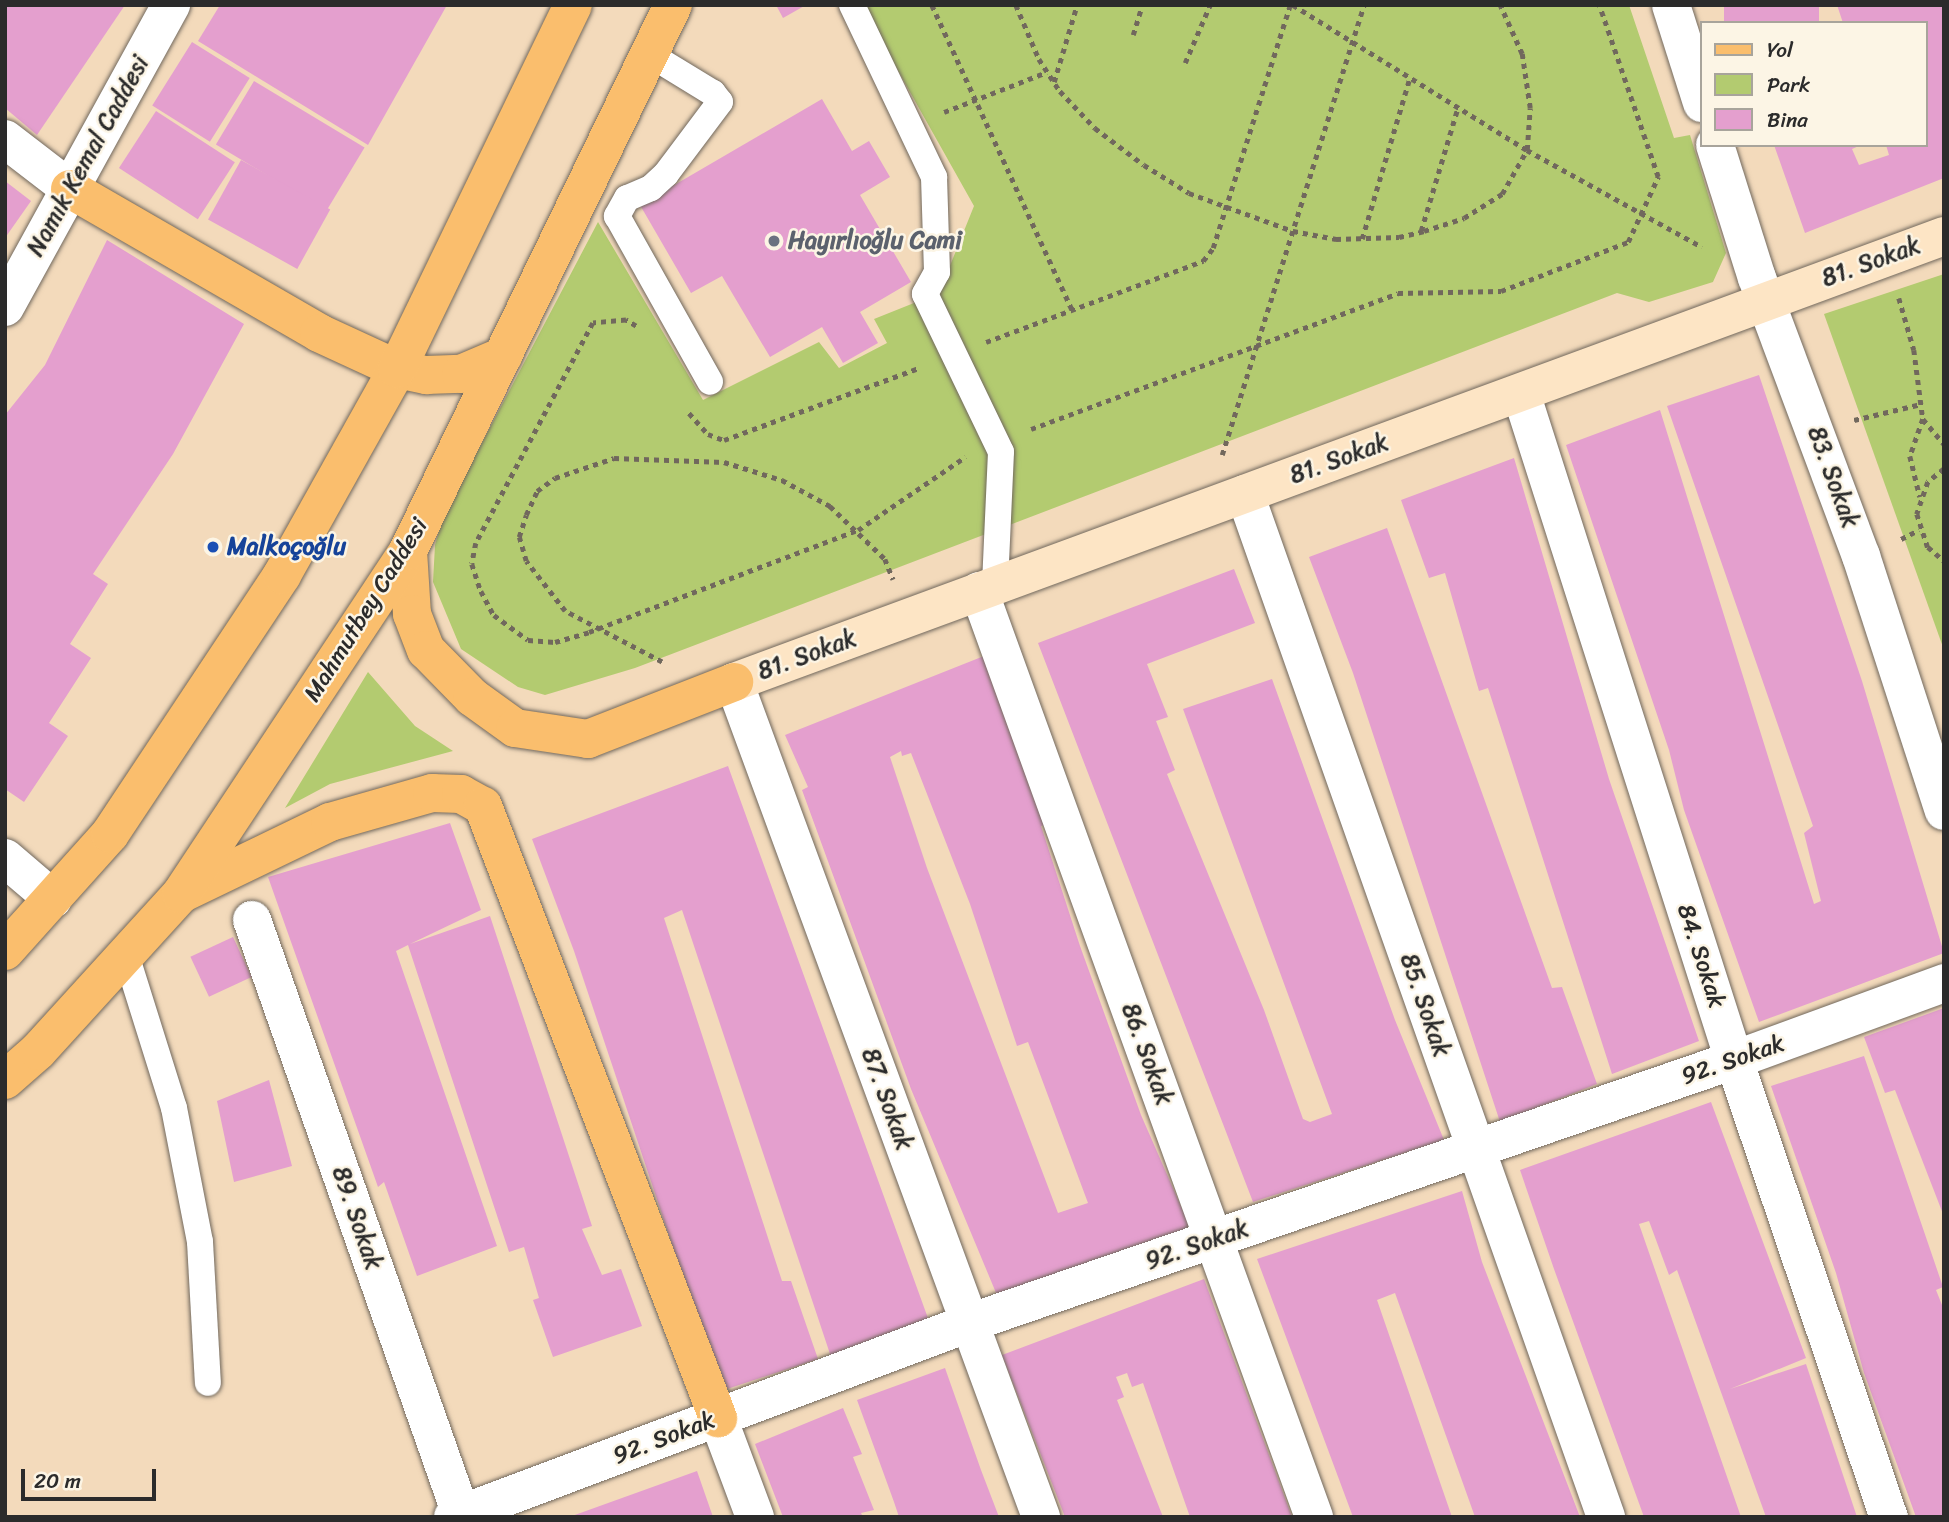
<!DOCTYPE html>
<meta charset="utf-8">
<style>
body{margin:0}
#map{position:relative;width:1949px;height:1522px;overflow:hidden;background:#f3dabb;font-family:Sriracha,sans-serif}
div>[style]{position:absolute}
[style*='--x']{left:calc(var(--x)*1px);top:calc(var(--y)*1px);width:calc(var(--w)*1px);rotate:calc(var(--a)*1deg)}
.green>*{inset:0;background:#b3cb70}
.building>*{inset:0;background:#e49fce;transform-origin:0 0}
.path>*{height:4.5px;margin-top:-2.25px;transform-origin:0;background:repeating-linear-gradient(90deg,#71685d 0 5px,transparent 0 10px)}
.roads{filter:drop-shadow(0 0 2px #71685d) drop-shadow(0 0 2px #71685d)}
.lane>*{height:26px;margin:-13px;padding:0 13px;transform-origin:13px;border-radius:13px;background:#fff}
.street>*{height:38px;margin:-19px;padding:0 19px;transform-origin:19px;border-radius:19px;background:#fff}
.secondary>*{height:38px;margin:-19px;padding:0 19px;transform-origin:19px;border-radius:19px;background:#fde5c5}
.primary>*{height:38px;margin:-19px;padding:0 19px;transform-origin:19px;border-radius:19px;background:#fabe6d}
.dots>*{width:19px;height:19px;translate:-50% -50%;box-sizing:border-box;border:4px solid #fcf5e5;border-radius:50%}
span{translate:-50% -50%;white-space:nowrap;text-align:center;line-height:1.15;-webkit-text-stroke:5px #fcf5e5;paint-order:stroke}
.street-label{font-size:24px;color:#2b2b2b}
.worship-label{font-size:24px;color:#5b616d;font-weight:700}
.left{translate:0 -50%;text-align:left}
.transit-label{font-size:24px;color:#164399;font-weight:700}
.frame{position:absolute;inset:0;border:7px solid #2b2b2b;pointer-events:none}
.legend{position:absolute;left:1700px;top:21px;width:228px;height:126px;box-sizing:border-box;background:#fcf5e5;border:2px solid #a8a49b;margin:0;padding:9px 12px;list-style:none;font-size:21px;color:#2b2b2b}
.legend li{display:flex;align-items:center;gap:14px;height:35px}
.legend b{width:35px;border:2px solid #a8a49b}
.scale{position:absolute;left:21px;top:1469px;width:135px;height:32px;box-sizing:border-box;border:4px solid #2b2b2b;border-top:0;padding-left:9px;font-size:21px;line-height:24px;white-space:nowrap;color:#2b2b2b;-webkit-text-stroke:5px #fcf5e5;paint-order:stroke}
</style>
<div id="map">
<div class="green">
<div style="clip-path:polygon(861px 5px,1629px 5px,1674px 138px,1690px 135px,1726px 253px,1713px 282px,1649px 302px,1617px 293px,635px 668px,545px 695px,518px 687px,461px 649px,433px 582px,435px 545px,443px 517px,598px 222px,703px 400px,819px 342px,839px 368px,887px 343px,874px 319px,939px 293px,974px 206px)"></div>
<div style="clip-path:polygon(1944px 274px,1944px 650px,1824px 314px)"></div>
<div style="clip-path:polygon(368px 672px,415px 726px,453px 751px,330px 784px,285px 808px)"></div>
</div>
<div class="building">
<div style="clip-path:polygon(5px 5px,125px 5px,37px 135px,5px 108px)"></div>
<div style="clip-path:polygon(220px 5px,447px 5px,368px 145px,198px 41px)"></div>
<div style="clip-path:polygon(776px 5px,806px 5px,783px 18px)"></div>
<div style="left:1724px;top:5px;width:95px;height:19px"></div>
<div style="clip-path:polygon(1837px 5px,1943px 5px,1944px 178px,1805px 233px,1774px 145px,1861px 145px,1852px 149px,1859px 165px,1889px 155px,1886px 145px,1926px 145px,1926px 23px,1843px 23px)"></div>
<div style="left:192px;top:42px;width:68px;height:75px;rotate:32deg"></div>
<div style="left:254px;top:81px;width:129px;height:74px;rotate:31deg"></div>
<div style="clip-path:polygon(822px 99px,852px 151px,869px 141px,890px 177px,860px 195px,911px 282px,860px 312px,878px 343px,843px 363px,822px 327px,770px 357px,722px 276px,691px 293px,640px 205px)"></div>
<div style="left:156px;top:111px;width:94px;height:68px;rotate:33deg"></div>
<div style="left:241px;top:160px;width:102px;height:68px;rotate:29deg"></div>
<div style="clip-path:polygon(5px 181px,31px 201px,5px 238px)"></div>
<div style="clip-path:polygon(107px 240px,244px 324px,173px 454px,93px 574px,108px 584px,70px 644px,91px 658px,49px 723px,68px 736px,24px 802px,5px 789px,5px 415px,45px 365px)"></div>
<div style="clip-path:polygon(1759px 375px,1862px 681px,1944px 953px,1759px 1022px,1684px 810px,1669px 750px,1566px 445px,1660px 410px,1814px 904px,1821px 901px,1804px 833px,1813px 826px,1667px 406px)"></div>
<div style="clip-path:polygon(1514px 458px,1609px 779px,1699px 1041px,1612px 1074px,1488px 688px,1479px 691px,1445px 573px,1429px 578px,1401px 500px)"></div>
<div style="clip-path:polygon(1387px 528px,1552px 988px,1562px 987px,1597px 1084px,1500px 1122px,1353px 673px,1309px 557px)"></div>
<div style="clip-path:polygon(1234px 569px,1255px 623px,1147px 664px,1168px 717px,1156px 721px,1175px 770px,1167px 774px,1264px 1010px,1303px 1119px,1310px 1122px,1332px 1114px,1183px 709px,1272px 679px,1395px 1020px,1444px 1140px,1253px 1202px,1038px 643px)"></div>
<div style="clip-path:polygon(evenodd,984px 656px,1045px 825px,1041px 826px,1080px 946px,1141px 1115px,1190px 1227px,999px 1300px,911px 1089px,802px 790px,808px 787px,785px 735px,984px 656px,901px 751px,902px 756px,911px 753px,970px 904px,1017px 1046px,1028px 1042px,1088px 1203px,1058px 1213px,927px 868px,890px 757px,901px 751px)"></div>
<div style="clip-path:polygon(728px 766px,929px 1321px,832px 1360px,682px 910px,664px 918px,782px 1281px,791px 1281px,818px 1359px,721px 1391px,574px 951px,532px 839px)"></div>
<div style="clip-path:polygon(450px 823px,481px 910px,410px 944px,490px 916px,592px 1226px,582px 1229px,602px 1275px,621px 1269px,642px 1326px,553px 1357px,533px 1300px,539px 1298px,524px 1247px,509px 1252px,408px 945px,396px 951px,497px 1246px,417px 1276px,384px 1182px,378px 1187px,268px 877px)"></div>
<div style="left:233px;top:937px;width:44px;height:47px;rotate:65deg"></div>
<div style="clip-path:polygon(1944px 1008px,1944px 1214px,1943px 1214px,1895px 1090px,1885px 1093px,1864px 1037px)"></div>
<div style="clip-path:polygon(1864px 1056px,1943px 1287px,1936px 1290px,1944px 1310px,1944px 1517px,1916px 1517px,1864px 1373px,1836px 1273px,1771px 1086px)"></div>
<div style="clip-path:polygon(269px 1080px,292px 1166px,234px 1182px,217px 1101px)"></div>
<div style="clip-path:polygon(1711px 1102px,1806px 1358px,1730px 1389px,1806px 1364px,1857px 1517px,1766px 1517px,1677px 1270px,1669px 1275px,1649px 1221px,1639px 1224px,1741px 1517px,1644px 1517px,1554px 1269px,1520px 1170px)"></div>
<div style="clip-path:polygon(1462px 1191px,1482px 1262px,1580px 1517px,1475px 1517px,1395px 1293px,1377px 1300px,1452px 1517px,1353px 1517px,1257px 1259px)"></div>
<div style="clip-path:polygon(1204px 1279px,1292px 1517px,1190px 1517px,1143px 1383px,1132px 1387px,1127px 1373px,1116px 1377px,1124px 1397px,1117px 1400px,1163px 1517px,1065px 1517px,1002px 1355px)"></div>
<div style="clip-path:polygon(945px 1368px,981px 1470px,999px 1517px,899px 1517px,894px 1502px,857px 1400px)"></div>
<div style="clip-path:polygon(843px 1408px,862px 1454px,853px 1457px,874px 1510px,861px 1513px,863px 1517px,783px 1517px,755px 1444px)"></div>
<div style="clip-path:polygon(697px 1471px,713px 1517px,572px 1517px,572px 1516px)"></div>
</div>
<div class="path">
<div style="--x:932;--y:5;--w:336;--a:65.3"></div>
<div style="--x:1016;--y:5;--w:59;--a:66.9"></div>
<div style="--x:1039;--y:59;--w:38;--a:57"></div>
<div style="--x:1060;--y:91;--w:51;--a:46.6"></div>
<div style="--x:1095;--y:128;--w:61;--a:37.1"></div>
<div style="--x:1144;--y:165;--w:53;--a:31.9"></div>
<div style="--x:1189;--y:193;--w:111;--a:20.1"></div>
<div style="--x:1293;--y:231;--w:44;--a:10.5"></div>
<div style="--x:1336;--y:239;--w:63;--a:-1.8"></div>
<div style="--x:1399;--y:237;--w:26;--a:-13"></div>
<div style="--x:1424;--y:231;--w:42;--a:-18"></div>
<div style="--x:1464;--y:218;--w:45;--a:-32.3"></div>
<div style="--x:1502;--y:194;--w:51;--a:-60.4"></div>
<div style="--x:1527;--y:150;--w:42;--a:-85.9"></div>
<div style="--x:1530;--y:108;--w:55;--a:-98.4"></div>
<div style="--x:1522;--y:54;--w:54;--a:-114.2"></div>
<div style="--x:1293;--y:5;--w:275;--a:31.8"></div>
<div style="--x:1527;--y:150;--w:200;--a:29"></div>
<div style="--x:1133;--y:35;--w:31;--a:-73"></div>
<div style="--x:1185;--y:63;--w:63;--a:-66.7"></div>
<div style="--x:1054;--y:82;--w:80;--a:-73.4"></div>
<div style="--x:944;--y:112;--w:110;--a:-21.2"></div>
<div style="--x:1421;--y:231;--w:129;--a:-73.4"></div>
<div style="--x:1362;--y:239;--w:169;--a:-73.5"></div>
<div style="--x:1899;--y:298;--w:54;--a:73.9"></div>
<div style="--x:1914;--y:350;--w:70;--a:82.6"></div>
<div style="--x:1923;--y:419;--w:39;--a:109"></div>
<div style="--x:1910;--y:456;--w:42;--a:76.3"></div>
<div style="--x:636;--y:326;--w:12;--a:-149"></div>
<div style="--x:626;--y:320;--w:33;--a:175"></div>
<div style="--x:593;--y:323;--w:249;--a:118"></div>
<div style="--x:476;--y:543;--w:21;--a:101"></div>
<div style="--x:472;--y:564;--w:28;--a:72"></div>
<div style="--x:481;--y:591;--w:27;--a:62"></div>
<div style="--x:494;--y:615;--w:42;--a:36.3"></div>
<div style="--x:528;--y:640;--w:27;--a:4"></div>
<div style="--x:555;--y:642;--w:35;--a:-16"></div>
<div style="--x:589;--y:632;--w:288;--a:-20.8"></div>
<div style="--x:858;--y:530;--w:130;--a:-34.3"></div>
<div style="--x:986;--y:342;--w:232;--a:-20.5"></div>
<div style="--x:1203;--y:261;--w:16;--a:-52"></div>
<div style="--x:1213;--y:248;--w:255;--a:-72.4"></div>
<div style="--x:689;--y:413;--w:28;--a:48"></div>
<div style="--x:708;--y:434;--w:17;--a:21"></div>
<div style="--x:724;--y:440;--w:208;--a:-20.3"></div>
<div style="--x:1923;--y:419;--w:33;--a:50"></div>
<div style="--x:1854;--y:420;--w:69;--a:-13.4"></div>
<div style="--x:1031;--y:429;--w:391;--a:-20.3"></div>
<div style="--x:1398;--y:293;--w:103;--a:-1.1"></div>
<div style="--x:1501;--y:291;--w:136;--a:-21.1"></div>
<div style="--x:1628;--y:242;--w:72;--a:-65.2"></div>
<div style="--x:1658;--y:177;--w:182;--a:-108.9"></div>
<div style="--x:1222;--y:455;--w:472;--a:-72.5"></div>
<div style="--x:1944;--y:469;--w:21;--a:141"></div>
<div style="--x:1928;--y:482;--w:34;--a:109"></div>
<div style="--x:1917;--y:514;--w:35;--a:72"></div>
<div style="--x:1928;--y:547;--w:21;--a:41"></div>
<div style="--x:1901;--y:539;--w:20;--a:-27"></div>
<div style="--x:662;--y:662;--w:110;--a:-152.3"></div>
<div style="--x:565;--y:611;--w:63;--a:-128"></div>
<div style="--x:526;--y:561;--w:25;--a:-106"></div>
<div style="--x:519;--y:537;--w:23;--a:-72"></div>
<div style="--x:526;--y:515;--w:26;--a:-65"></div>
<div style="--x:537;--y:491;--w:22;--a:-36"></div>
<div style="--x:555;--y:478;--w:62;--a:-18.7"></div>
<div style="--x:614;--y:458;--w:110;--a:2.1"></div>
<div style="--x:724;--y:462;--w:61;--a:17.2"></div>
<div style="--x:782;--y:480;--w:55;--a:28.4"></div>
<div style="--x:830;--y:506;--w:76;--a:43.9"></div>
<div style="--x:885;--y:559;--w:22;--a:68"></div>
</div>
<div class="roads">
<div class="lane">
<div style="--x:852;--y:5;--w:191;--a:64.5"></div>
<div style="--x:934;--y:177;--w:95;--a:88.2"></div>
<div style="--x:937;--y:272;--w:25;--a:119"></div>
<div style="--x:925;--y:294;--w:175;--a:64.3"></div>
<div style="--x:1001;--y:452;--w:133;--a:92.6"></div>
<div style="--x:649;--y:54;--w:75;--a:31.4"></div>
<div style="--x:713;--y:93;--w:11;--a:52"></div>
<div style="--x:720;--y:102;--w:90;--a:126.9"></div>
<div style="--x:666;--y:174;--w:21;--a:137"></div>
<div style="--x:651;--y:188;--w:26;--a:157"></div>
<div style="--x:627;--y:198;--w:21;--a:119"></div>
<div style="--x:617;--y:216;--w:190;--a:60.7"></div>
<div style="--x:126;--y:955;--w:160;--a:72.6"></div>
<div style="--x:174;--y:1108;--w:136;--a:79"></div>
<div style="--x:200;--y:1242;--w:141;--a:86.8"></div>
</div>
<div class="street">
<div style="--x:1671;--y:5;--w:103;--a:72.4"></div>
<div style="--x:5;--y:139;--w:82;--a:37.6"></div>
<div style="--x:1715;--y:145;--w:139;--a:72.5"></div>
<div style="--x:1757;--y:278;--w:297;--a:69.5"></div>
<div style="--x:1861;--y:556;--w:268;--a:72"></div>
<div style="--x:5;--y:307;--w:345;--a:-61.2"></div>
<div style="--x:1521;--y:393;--w:700;--a:72.29"></div>
<div style="--x:1734;--y:1060;--w:483;--a:71.3"></div>
<div style="--x:1245;--y:494;--w:1085;--a:70.56"></div>
<div style="--x:979;--y:591;--w:985;--a:70.11"></div>
<div style="--x:734;--y:682;--w:890;--a:69.81"></div>
<div style="--x:5;--y:858;--w:63;--a:40.5"></div>
<div style="--x:252;--y:920;--w:633;--a:70.62"></div>
<div style="--x:718;--y:1418;--w:106;--a:69.5"></div>
<div style="--x:453;--y:1517;--w:551;--a:-20.6"></div>
<div style="--x:969;--y:1323;--w:809;--a:-18.97"></div>
<div style="--x:1734;--y:1060;--w:224;--a:-20.1"></div>
</div>
<div class="secondary">
<div style="--x:734;--y:682;--w:1290;--a:-20.23"></div>
</div>
<div class="primary">
<div style="--x:70;--y:189;--w:288;--a:30"></div>
<div style="--x:319;--y:333;--w:86;--a:24.8"></div>
<div style="--x:397;--y:369;--w:30;--a:12"></div>
<div style="--x:426;--y:375;--w:35;--a:-2"></div>
<div style="--x:461;--y:374;--w:46;--a:-23.2"></div>
<div style="--x:408;--y:551;--w:63;--a:86.4"></div>
<div style="--x:412;--y:614;--w:39;--a:69"></div>
<div style="--x:426;--y:650;--w:66;--a:45.6"></div>
<div style="--x:472;--y:697;--w:53;--a:35.8"></div>
<div style="--x:515;--y:728;--w:74;--a:8.6"></div>
<div style="--x:588;--y:739;--w:157;--a:-21.3"></div>
<div style="--x:183;--y:893;--w:163;--a:-25.8"></div>
<div style="--x:330;--y:822;--w:106;--a:-15.9"></div>
<div style="--x:432;--y:793;--w:29;--a:2"></div>
<div style="--x:461;--y:794;--w:25;--a:29"></div>
<div style="--x:483;--y:806;--w:656;--a:68.99"></div>
<div style="--x:5;--y:951;--w:157;--a:-48.1"></div>
<div style="--x:110;--y:834;--w:311;--a:-56.4"></div>
<div style="--x:282;--y:575;--w:236;--a:-60.8"></div>
<div style="--x:397;--y:369;--w:404;--a:-64.2"></div>
<div style="--x:5;--y:1080;--w:44;--a:-41.3"></div>
<div style="--x:38;--y:1051;--w:212;--a:-47.7"></div>
<div style="--x:181;--y:894;--w:411;--a:-56.5"></div>
<div style="--x:408;--y:551;--w:607;--a:-64.11"></div>
</div>
</div>
<div class="dots">
<div style="left:774px;top:241px;background:#6b7280"></div>
<div style="left:213px;top:547px;background:#1a4fb4"></div>
</div>
<div class="street-label">
<span style="left:88px;top:156px;rotate:-61deg">Namık Kemal Caddesi</span>
<span style="left:1871px;top:262px;rotate:-20deg">81. Sokak</span>
<span style="left:1339px;top:459px;rotate:-20deg">81. Sokak</span>
<span style="left:1833px;top:477px;rotate:70deg">83. Sokak</span>
<span style="left:366px;top:610px;rotate:-58deg">Mahmutbey Caddesi</span>
<span style="left:807px;top:655px;rotate:-20deg">81. Sokak</span>
<span style="left:1701px;top:956px;rotate:72deg">84. Sokak</span>
<span style="left:1425px;top:1005px;rotate:71deg">85. Sokak</span>
<span style="left:1147px;top:1054px;rotate:70deg">86. Sokak</span>
<span style="left:1733px;top:1060px;rotate:-19deg">92. Sokak</span>
<span style="left:887px;top:1099px;rotate:70deg">87. Sokak</span>
<span style="left:357px;top:1218px;rotate:71deg">89. Sokak</span>
<span style="left:1197px;top:1245px;rotate:-19deg">92. Sokak</span>
<span style="left:664px;top:1438px;rotate:-21deg">92. Sokak</span>
</div>
<div class="worship-label">
<span class="left" style="left:788px;top:241px">Hayırlıoğlu Cami</span>
</div>
<div class="transit-label">
<span class="left" style="left:227px;top:547px">Malkoçoğlu</span>
</div>
<div class="frame"></div>
<ul class="legend">
<li><b style="height:9px;background:#fabe6d"></b>Yol</li>
<li><b style="height:19px;background:#b3cb70"></b>Park</li>
<li><b style="height:19px;background:#e49fce"></b>Bina</li>
</ul>
<div class="scale">20 m</div>
</div>
